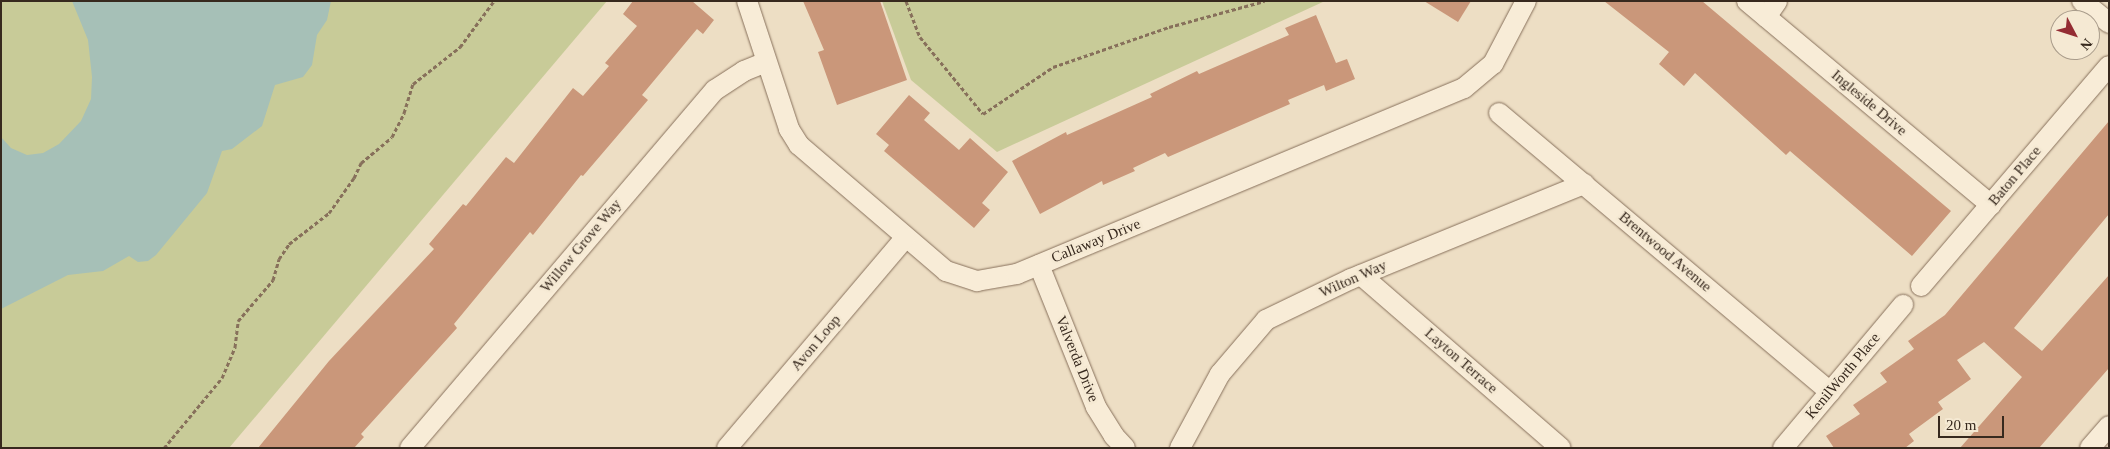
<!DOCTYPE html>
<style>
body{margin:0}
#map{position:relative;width:2110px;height:449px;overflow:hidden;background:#eddec4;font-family:"Times New Roman",serif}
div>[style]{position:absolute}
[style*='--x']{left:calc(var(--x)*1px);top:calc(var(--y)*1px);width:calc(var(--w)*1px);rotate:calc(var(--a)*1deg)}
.green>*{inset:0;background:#c8cb98}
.water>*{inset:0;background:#a6c0b7}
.building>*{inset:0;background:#ca977a}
.path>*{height:3px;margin-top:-1.5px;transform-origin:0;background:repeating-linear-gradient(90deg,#87705b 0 4px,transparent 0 6.5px)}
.roads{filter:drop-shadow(0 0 1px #87705b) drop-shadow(0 0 1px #87705b)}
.minor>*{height:20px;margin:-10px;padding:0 10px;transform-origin:10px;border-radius:10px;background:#f8ecd7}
span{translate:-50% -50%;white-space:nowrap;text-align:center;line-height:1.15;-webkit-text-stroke:5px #f5e9d3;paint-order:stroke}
.street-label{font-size:15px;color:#37291e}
.frame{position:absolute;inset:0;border:2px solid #37291e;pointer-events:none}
.north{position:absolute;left:2050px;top:10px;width:50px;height:50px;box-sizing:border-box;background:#f5e9d3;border:1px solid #a99c8b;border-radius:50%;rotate:130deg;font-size:14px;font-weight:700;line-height:20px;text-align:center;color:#37291e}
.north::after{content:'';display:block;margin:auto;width:18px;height:22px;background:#942c33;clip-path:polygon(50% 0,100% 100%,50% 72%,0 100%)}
.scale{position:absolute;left:1938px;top:416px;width:66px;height:22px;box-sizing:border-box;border:2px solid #37291e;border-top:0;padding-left:6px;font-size:15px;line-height:18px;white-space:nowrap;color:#37291e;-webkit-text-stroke:4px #f5e9d3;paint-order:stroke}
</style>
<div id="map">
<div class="green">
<div style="clip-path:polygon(1px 1px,607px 1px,229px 448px,1px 448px)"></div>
<div style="clip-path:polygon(882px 1px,1325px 1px,997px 152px,911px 80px)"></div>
</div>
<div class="water">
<div style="clip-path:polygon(72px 1px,331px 1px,327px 20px,317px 35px,312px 65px,303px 77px,275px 85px,262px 126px,232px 149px,222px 151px,207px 193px,156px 255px,148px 261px,138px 262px,129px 256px,103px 271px,68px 275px,1px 309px,1px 137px,11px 148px,27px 155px,43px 153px,59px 144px,81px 121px,91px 99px,92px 77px,88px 40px)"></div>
</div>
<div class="building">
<div style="clip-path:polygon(633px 1px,692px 1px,714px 20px,703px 34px,697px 29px,642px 95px,648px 100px,583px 176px,581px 175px,533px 235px,530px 232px,454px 324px,457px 328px,361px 434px,364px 437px,354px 448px,258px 448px,329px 361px,434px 249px,429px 244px,463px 204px,466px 206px,506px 157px,514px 163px,573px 88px,583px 96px,609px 66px,605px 63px,637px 26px,623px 14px)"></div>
<div style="clip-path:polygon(803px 1px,880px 1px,907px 80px,837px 105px,818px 52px,824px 50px)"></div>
<div style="clip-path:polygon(1424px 1px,1471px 1px,1458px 22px)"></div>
<div style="clip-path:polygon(1604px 1px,1702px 1px,1951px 211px,1912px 256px,1790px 151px,1786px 155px,1695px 73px,1684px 86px,1659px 64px,1669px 52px)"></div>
<div style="clip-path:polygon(1316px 15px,1336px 63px,1347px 59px,1355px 79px,1326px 91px,1324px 85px,1288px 100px,1290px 104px,1168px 157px,1165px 153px,1133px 168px,1135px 171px,1103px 185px,1102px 181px,1040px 214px,1012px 161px,1066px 132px,1067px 135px,1152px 97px,1150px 94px,1197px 71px,1199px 74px,1289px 35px,1285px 28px)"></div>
<div style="clip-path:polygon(909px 95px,930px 113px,924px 120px,959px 150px,970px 138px,1008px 172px,982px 203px,990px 210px,974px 228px,884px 151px,889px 145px,876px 134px)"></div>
<div style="clip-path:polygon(2109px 121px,2109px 214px,2014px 328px,2042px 351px,2109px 275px,2109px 368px,2039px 448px,1960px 448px,2022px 377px,1984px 342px,1957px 360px,1971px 379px,1938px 402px,1943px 409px,1909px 434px,1914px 441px,1905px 448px,1834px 448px,1826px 436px,1860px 414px,1853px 405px,1887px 382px,1880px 373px,1914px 349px,1908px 341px,1945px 315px)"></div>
</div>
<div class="path">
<div style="--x:906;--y:1;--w:39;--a:69"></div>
<div style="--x:920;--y:37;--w:99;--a:50.7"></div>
<div style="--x:983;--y:114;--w:84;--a:-33.9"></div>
<div style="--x:1053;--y:67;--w:123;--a:-19"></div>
<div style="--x:1169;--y:27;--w:99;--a:-15.2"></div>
<div style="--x:164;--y:448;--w:91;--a:-50.4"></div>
<div style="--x:222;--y:378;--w:34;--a:-67"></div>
<div style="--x:235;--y:347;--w:26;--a:-83"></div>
<div style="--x:238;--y:321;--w:54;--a:-49.5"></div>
<div style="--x:273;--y:280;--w:22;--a:-74"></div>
<div style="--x:279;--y:259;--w:18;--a:-56"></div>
<div style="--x:289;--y:244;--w:51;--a:-37.8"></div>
<div style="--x:329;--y:213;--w:43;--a:-54.5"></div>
<div style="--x:354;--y:178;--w:17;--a:-65"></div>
<div style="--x:361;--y:163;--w:40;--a:-40"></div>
<div style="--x:392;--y:137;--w:27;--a:-63"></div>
<div style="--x:404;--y:113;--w:30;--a:-73"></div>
<div style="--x:413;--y:84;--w:60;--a:-38.2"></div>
<div style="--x:460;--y:47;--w:57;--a:-53.5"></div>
</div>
<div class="roads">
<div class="minor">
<div style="--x:747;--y:1;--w:135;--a:71.8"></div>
<div style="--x:789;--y:129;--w:19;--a:58"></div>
<div style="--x:799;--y:145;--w:194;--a:40.6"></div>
<div style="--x:946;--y:271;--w:33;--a:18"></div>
<div style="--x:977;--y:281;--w:41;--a:-9.9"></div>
<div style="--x:1017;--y:274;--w:484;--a:-22.6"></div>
<div style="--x:1464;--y:88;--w:38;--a:-40"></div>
<div style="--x:1493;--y:64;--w:71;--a:-62.4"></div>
<div style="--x:1747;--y:1;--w:318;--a:39.9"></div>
<div style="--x:2082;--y:1;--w:35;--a:39"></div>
<div style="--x:1766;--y:17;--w:19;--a:-55"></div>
<div style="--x:1499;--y:113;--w:433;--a:40.1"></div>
<div style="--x:1039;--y:265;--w:153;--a:68.1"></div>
<div style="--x:1096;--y:407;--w:34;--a:58"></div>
<div style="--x:1114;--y:436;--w:16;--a:47"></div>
<div style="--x:1361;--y:275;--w:264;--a:40.9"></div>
<div style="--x:1921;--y:286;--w:289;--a:-49.5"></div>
<div style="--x:410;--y:448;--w:470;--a:-49.6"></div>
<div style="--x:715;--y:90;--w:35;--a:-33"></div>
<div style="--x:744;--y:71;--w:24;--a:-22"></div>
<div style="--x:727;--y:448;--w:275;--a:-49.7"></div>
<div style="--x:1180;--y:448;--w:84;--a:-61.6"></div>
<div style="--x:1220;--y:374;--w:71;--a:-49.6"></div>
<div style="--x:1266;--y:320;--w:94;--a:-25.8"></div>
<div style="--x:1351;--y:279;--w:252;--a:-22.2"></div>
<div style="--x:1783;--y:448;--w:187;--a:-50"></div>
<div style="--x:2090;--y:448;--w:29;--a:-49"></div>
</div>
</div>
<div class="street-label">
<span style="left:1869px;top:103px;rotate:40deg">Ingleside Drive</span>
<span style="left:2015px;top:176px;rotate:-50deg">Baton Place</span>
<span style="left:1096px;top:241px;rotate:-22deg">Callaway Drive</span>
<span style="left:581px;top:246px;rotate:-50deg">Willow Grove Way</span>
<span style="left:1665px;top:252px;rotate:40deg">Brentwood Avenue</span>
<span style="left:1353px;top:279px;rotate:-24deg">Wilton Way</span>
<span style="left:816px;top:343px;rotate:-50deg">Avon Loop</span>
<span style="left:1077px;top:359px;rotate:68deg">Valverda Drive</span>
<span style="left:1461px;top:361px;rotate:41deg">Layton Terrace</span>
<span style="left:1843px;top:376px;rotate:-50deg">KenilWorth Place</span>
</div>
<div class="frame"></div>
<div class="north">N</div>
<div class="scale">20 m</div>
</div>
